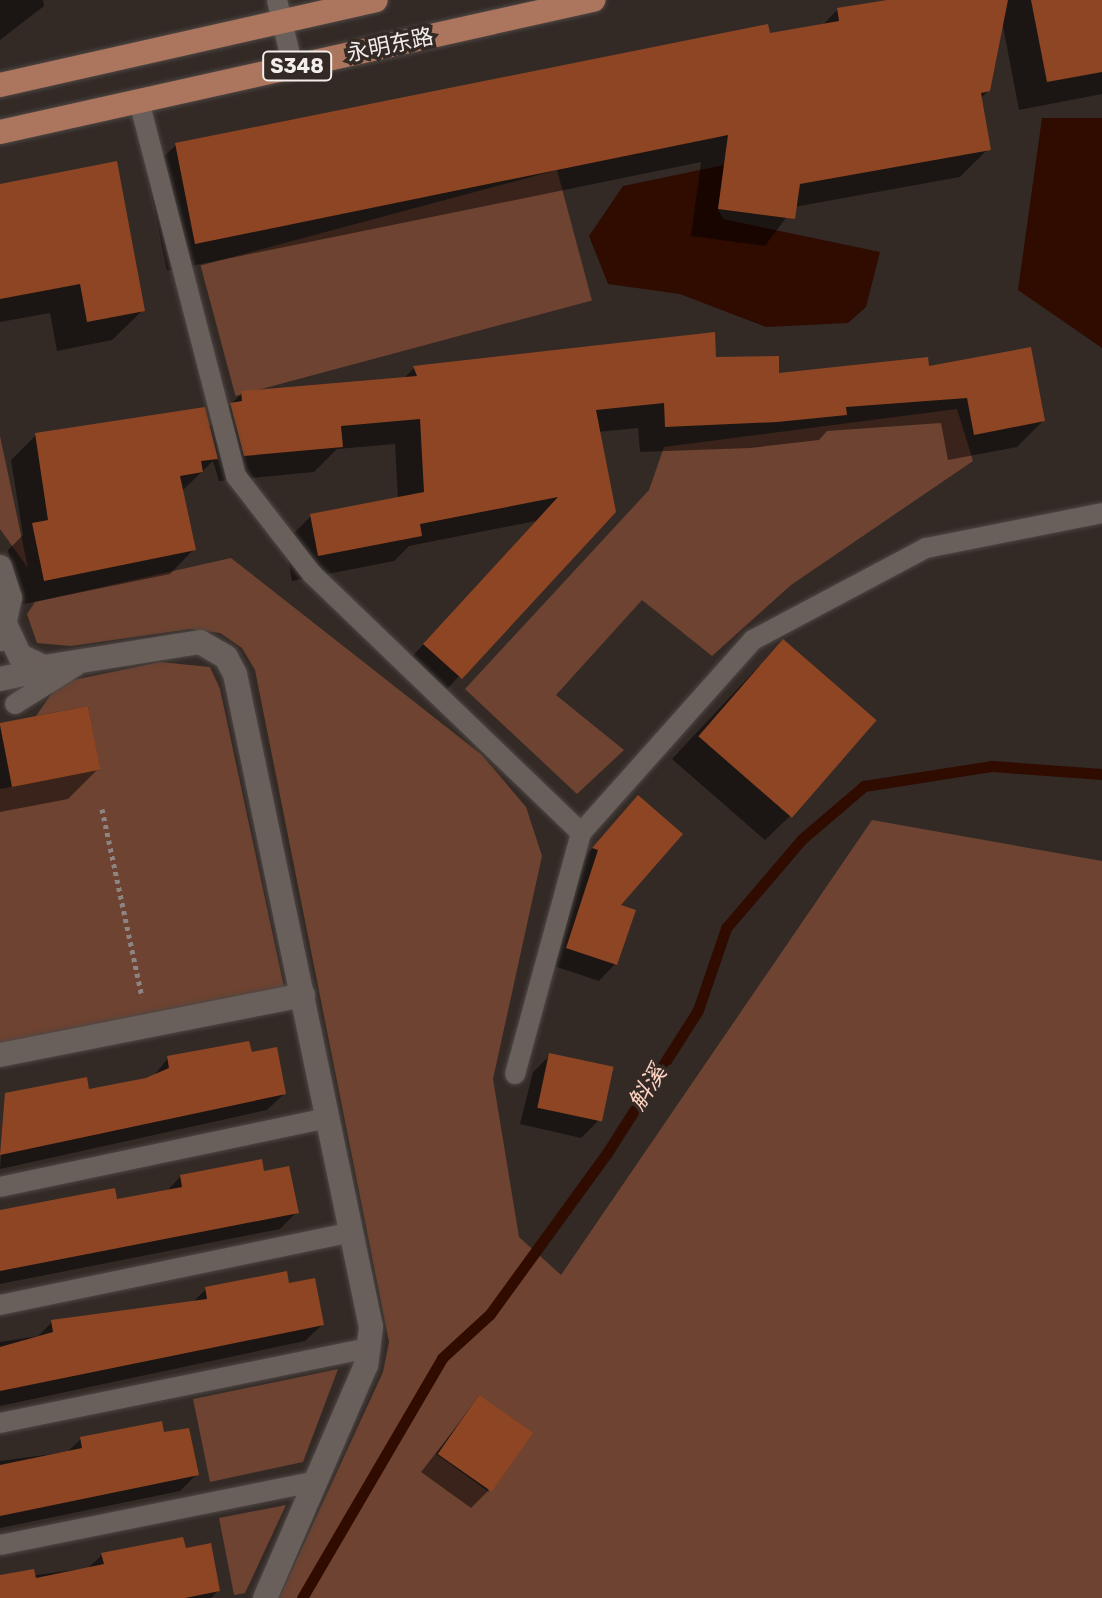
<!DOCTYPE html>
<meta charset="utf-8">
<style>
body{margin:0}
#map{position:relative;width:1102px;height:1598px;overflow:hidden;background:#332a26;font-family:Rubik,"Noto Sans SC",sans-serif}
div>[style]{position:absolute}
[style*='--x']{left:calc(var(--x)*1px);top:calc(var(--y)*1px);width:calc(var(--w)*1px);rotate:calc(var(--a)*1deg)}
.green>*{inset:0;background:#6e4331;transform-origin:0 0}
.water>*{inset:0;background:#2f0b00}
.shadow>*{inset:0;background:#0007}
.stream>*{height:11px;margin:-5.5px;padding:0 5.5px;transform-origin:5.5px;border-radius:5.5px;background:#2f0b00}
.building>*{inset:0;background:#8e4523;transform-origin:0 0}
.path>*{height:5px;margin-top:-2.5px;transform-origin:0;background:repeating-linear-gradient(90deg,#8d8582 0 4px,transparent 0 8px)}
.roads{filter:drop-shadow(0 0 2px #4e4744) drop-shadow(0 0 2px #4e4744)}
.service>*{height:20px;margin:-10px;padding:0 10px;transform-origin:10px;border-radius:10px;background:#695f5b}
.minor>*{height:24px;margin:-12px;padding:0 12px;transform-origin:12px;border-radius:12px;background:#695f5b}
.primary>*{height:24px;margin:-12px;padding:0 12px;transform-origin:12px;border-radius:12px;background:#ac755d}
span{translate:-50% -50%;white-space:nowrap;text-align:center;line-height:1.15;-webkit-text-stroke:7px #332a26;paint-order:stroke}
.shield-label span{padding:2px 6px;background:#332a26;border:2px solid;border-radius:6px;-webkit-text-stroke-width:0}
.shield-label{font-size:20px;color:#f3edeb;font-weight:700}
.street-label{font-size:22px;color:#f3edeb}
.water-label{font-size:24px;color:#fdd1bf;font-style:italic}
</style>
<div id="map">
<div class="green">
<div style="left:557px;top:170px;width:135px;height:369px;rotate:75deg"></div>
<div style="clip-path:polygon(957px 409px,973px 461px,791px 585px,712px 656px,642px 600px,556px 695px,624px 750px,577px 794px,465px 689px,649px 490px,664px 447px)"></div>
<div style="clip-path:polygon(0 436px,28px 568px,0 529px)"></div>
<div style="clip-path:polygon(evenodd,231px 558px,482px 755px,526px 807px,542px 856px,493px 1079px,519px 1237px,561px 1275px,872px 820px,1102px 861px,1102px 1598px,279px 1598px,383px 1372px,389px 1342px,255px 670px,242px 648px,220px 633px,190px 629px,71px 646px,37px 643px,27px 614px,35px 602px,231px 558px,479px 1395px,489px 1492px,436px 1454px,479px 1395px)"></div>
<div style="clip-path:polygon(160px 662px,210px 667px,220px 689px,284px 987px,0 1044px,0 789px,100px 770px,88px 706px,36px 716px,59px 683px)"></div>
<div style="clip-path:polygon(338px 1369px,303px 1462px,210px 1482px,193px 1399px)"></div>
<div style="clip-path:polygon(286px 1505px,245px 1593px,234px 1595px,219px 1518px)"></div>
</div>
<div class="water">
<div style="clip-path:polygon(1042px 118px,1102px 118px,1102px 348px,1018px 290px)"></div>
<div style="clip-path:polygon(724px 165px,718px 209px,723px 219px,880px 252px,866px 307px,848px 323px,766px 327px,680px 294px,608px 284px,589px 236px,623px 186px)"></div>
</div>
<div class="shadow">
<div style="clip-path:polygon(0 0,43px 0,44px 6px,0 40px)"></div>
<div style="clip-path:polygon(888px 0,1102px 0,1102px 94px,1019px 110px,1002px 21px,989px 90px,980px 99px,988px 149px,960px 177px,794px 207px,765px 246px,691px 236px,701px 162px,167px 271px,147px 173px,176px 145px,822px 26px,838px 9px)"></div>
<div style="clip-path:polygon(0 186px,143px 310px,112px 340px,57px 351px,50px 313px,0 322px)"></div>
<div style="clip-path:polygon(714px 359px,777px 376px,927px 368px,1043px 421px,1017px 447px,948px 460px,941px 423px,827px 431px,819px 440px,750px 448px,640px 452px,638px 428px,598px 432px,613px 511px,434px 703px,399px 671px,536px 521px,409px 546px,394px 561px,292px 581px,285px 542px,311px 516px,398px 499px,395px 444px,337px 449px,314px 472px,219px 481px,213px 461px,182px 491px,194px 549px,170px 574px,19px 605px,8px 550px,23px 535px,11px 460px,36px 435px,208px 428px,242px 393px,403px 379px,414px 368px)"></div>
<div style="clip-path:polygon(759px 666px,790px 816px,765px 840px,672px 759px)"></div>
<div style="clip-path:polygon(0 725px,98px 769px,68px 799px,0 812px)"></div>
<div style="clip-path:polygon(622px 815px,615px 964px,599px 981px,551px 965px,587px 854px)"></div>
<div style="clip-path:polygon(250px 1054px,284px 1094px,267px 1110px,0 1169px,6px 1094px,87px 1091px,152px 1078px,168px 1058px)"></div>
<div style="clip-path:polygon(550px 1055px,598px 1121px,581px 1138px,520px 1124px,533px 1072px)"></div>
<div style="clip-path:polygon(180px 1177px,296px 1213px,280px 1229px,0 1284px,0 1224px,166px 1192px)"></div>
<div style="clip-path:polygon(287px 1285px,322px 1325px,305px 1341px,0 1406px,0 1342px,38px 1336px,52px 1322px,192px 1303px,206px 1289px)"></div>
<div style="clip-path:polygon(479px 1398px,488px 1491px,471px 1508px,421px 1472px)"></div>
<div style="clip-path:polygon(162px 1435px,197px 1474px,180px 1491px,0 1528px,0 1461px,67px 1452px,81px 1439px)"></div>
<div style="clip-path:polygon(184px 1551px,218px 1591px,211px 1598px,0 1598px,0 1580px,88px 1568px,102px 1555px)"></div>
</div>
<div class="stream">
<div style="--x:302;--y:1598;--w:278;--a:-59.7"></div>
<div style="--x:442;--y:1358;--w:65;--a:-42.5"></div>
<div style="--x:490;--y:1314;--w:199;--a:-54"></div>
<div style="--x:607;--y:1153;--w:169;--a:-57.5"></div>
<div style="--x:698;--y:1010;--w:87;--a:-71.1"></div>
<div style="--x:726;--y:928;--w:117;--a:-49.5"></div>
<div style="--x:802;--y:839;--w:82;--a:-40.5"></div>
<div style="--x:864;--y:786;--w:130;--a:-8.9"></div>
<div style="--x:992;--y:766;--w:110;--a:4.2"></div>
</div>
<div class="building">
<div style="clip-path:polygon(887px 0,1008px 0,990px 91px,981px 93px,991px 150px,800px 184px,795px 219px,718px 209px,728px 135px,195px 244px,175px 143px,768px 24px,770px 33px,839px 21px,837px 8px)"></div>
<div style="clip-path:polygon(1031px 0,1102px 0,1102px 72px,1047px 82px)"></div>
<div style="clip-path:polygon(117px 161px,145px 311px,87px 322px,80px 284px,0 299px,0 184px)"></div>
<div style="clip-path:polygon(715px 332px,716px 357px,779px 356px,779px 373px,928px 357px,929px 366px,1031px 347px,1045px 421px,974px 435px,967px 398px,846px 407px,847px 415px,777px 422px,665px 427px,664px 403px,596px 410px,616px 512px,462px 679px,423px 644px,558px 497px,420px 524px,422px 536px,318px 556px,310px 514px,424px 492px,420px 419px,341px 426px,343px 447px,244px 456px,230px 403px,242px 401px,241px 391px,417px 376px,413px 366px)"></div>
<div style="clip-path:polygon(205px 407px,218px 459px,201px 461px,203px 472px,180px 476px,196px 550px,44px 581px,32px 523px,48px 520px,35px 433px)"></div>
<div style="left:783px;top:639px;width:124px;height:129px;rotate:41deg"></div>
<div style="left:88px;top:706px;width:65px;height:90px;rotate:79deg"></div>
<div style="clip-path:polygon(638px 795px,683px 834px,621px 905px,636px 910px,617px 965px,566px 948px,598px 850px,592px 848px)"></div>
<div style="clip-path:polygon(249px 1041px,252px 1052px,277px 1047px,286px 1094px,0 1155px,5px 1093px,87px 1077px,89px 1089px,146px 1078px,169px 1068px,167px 1056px)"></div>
<div style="left:549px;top:1053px;width:66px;height:56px;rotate:12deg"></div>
<div style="clip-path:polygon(262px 1159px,264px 1171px,289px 1166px,299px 1213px,0 1271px,0 1210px,115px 1188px,117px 1199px,182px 1187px,180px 1175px)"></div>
<div style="clip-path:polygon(287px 1271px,289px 1283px,315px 1278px,324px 1325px,0 1391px,0 1347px,53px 1332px,51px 1320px,207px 1299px,205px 1287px)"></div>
<div style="left:479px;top:1395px;width:66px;height:72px;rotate:35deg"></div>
<div style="clip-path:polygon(162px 1421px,164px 1432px,189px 1428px,199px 1475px,0 1516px,0 1465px,82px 1448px,80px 1437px)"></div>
<div style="clip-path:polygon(183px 1537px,186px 1548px,211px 1543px,220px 1591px,185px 1598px,0 1598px,0 1575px,34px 1569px,36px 1578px,104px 1564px,101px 1553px)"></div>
</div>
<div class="path">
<div style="--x:102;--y:809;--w:192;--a:78"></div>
</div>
<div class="roads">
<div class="service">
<div style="--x:277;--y:0;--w:69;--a:76.6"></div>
<div style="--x:139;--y:101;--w:387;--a:75.5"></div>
<div style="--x:236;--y:476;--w:124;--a:52.2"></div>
<div style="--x:312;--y:574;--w:373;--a:43.9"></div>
<div style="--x:581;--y:833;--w:250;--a:105.3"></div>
<div style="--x:15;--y:704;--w:72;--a:-31.9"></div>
<div style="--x:581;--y:833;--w:259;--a:-48.3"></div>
<div style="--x:753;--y:640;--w:196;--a:-28"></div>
<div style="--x:926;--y:548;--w:179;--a:-11.2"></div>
<div style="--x:0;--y:1187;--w:335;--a:-11.9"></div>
<div style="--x:0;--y:1305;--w:359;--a:-11.7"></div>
<div style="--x:0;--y:1423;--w:378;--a:-11.5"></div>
<div style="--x:0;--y:1545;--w:322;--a:-11.4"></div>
</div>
<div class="minor">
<div style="--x:0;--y:567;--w:33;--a:72"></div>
<div style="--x:10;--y:598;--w:42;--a:102.4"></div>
<div style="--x:6;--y:626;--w:33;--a:65"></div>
<div style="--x:20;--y:656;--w:26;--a:25"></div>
<div style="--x:44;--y:667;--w:158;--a:-9.1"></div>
<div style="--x:200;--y:642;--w:30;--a:30"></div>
<div style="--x:226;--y:657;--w:19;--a:62"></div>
<div style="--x:235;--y:674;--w:667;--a:78.24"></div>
<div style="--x:371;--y:1327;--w:38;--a:97"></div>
<div style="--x:366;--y:1365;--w:254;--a:113.4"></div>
<div style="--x:0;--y:679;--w:53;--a:-11.9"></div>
<div style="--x:0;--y:1055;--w:309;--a:-11.2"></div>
</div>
<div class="primary">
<div style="--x:0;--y:85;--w:385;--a:-12.7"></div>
<div style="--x:0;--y:132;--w:608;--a:-12.55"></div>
</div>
</div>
<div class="shield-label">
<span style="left:297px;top:66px">S348</span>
</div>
<div class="street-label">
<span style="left:390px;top:45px;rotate:-12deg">永明东路</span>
</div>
<div class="water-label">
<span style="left:648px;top:1088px;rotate:-57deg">斛溪</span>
</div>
</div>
